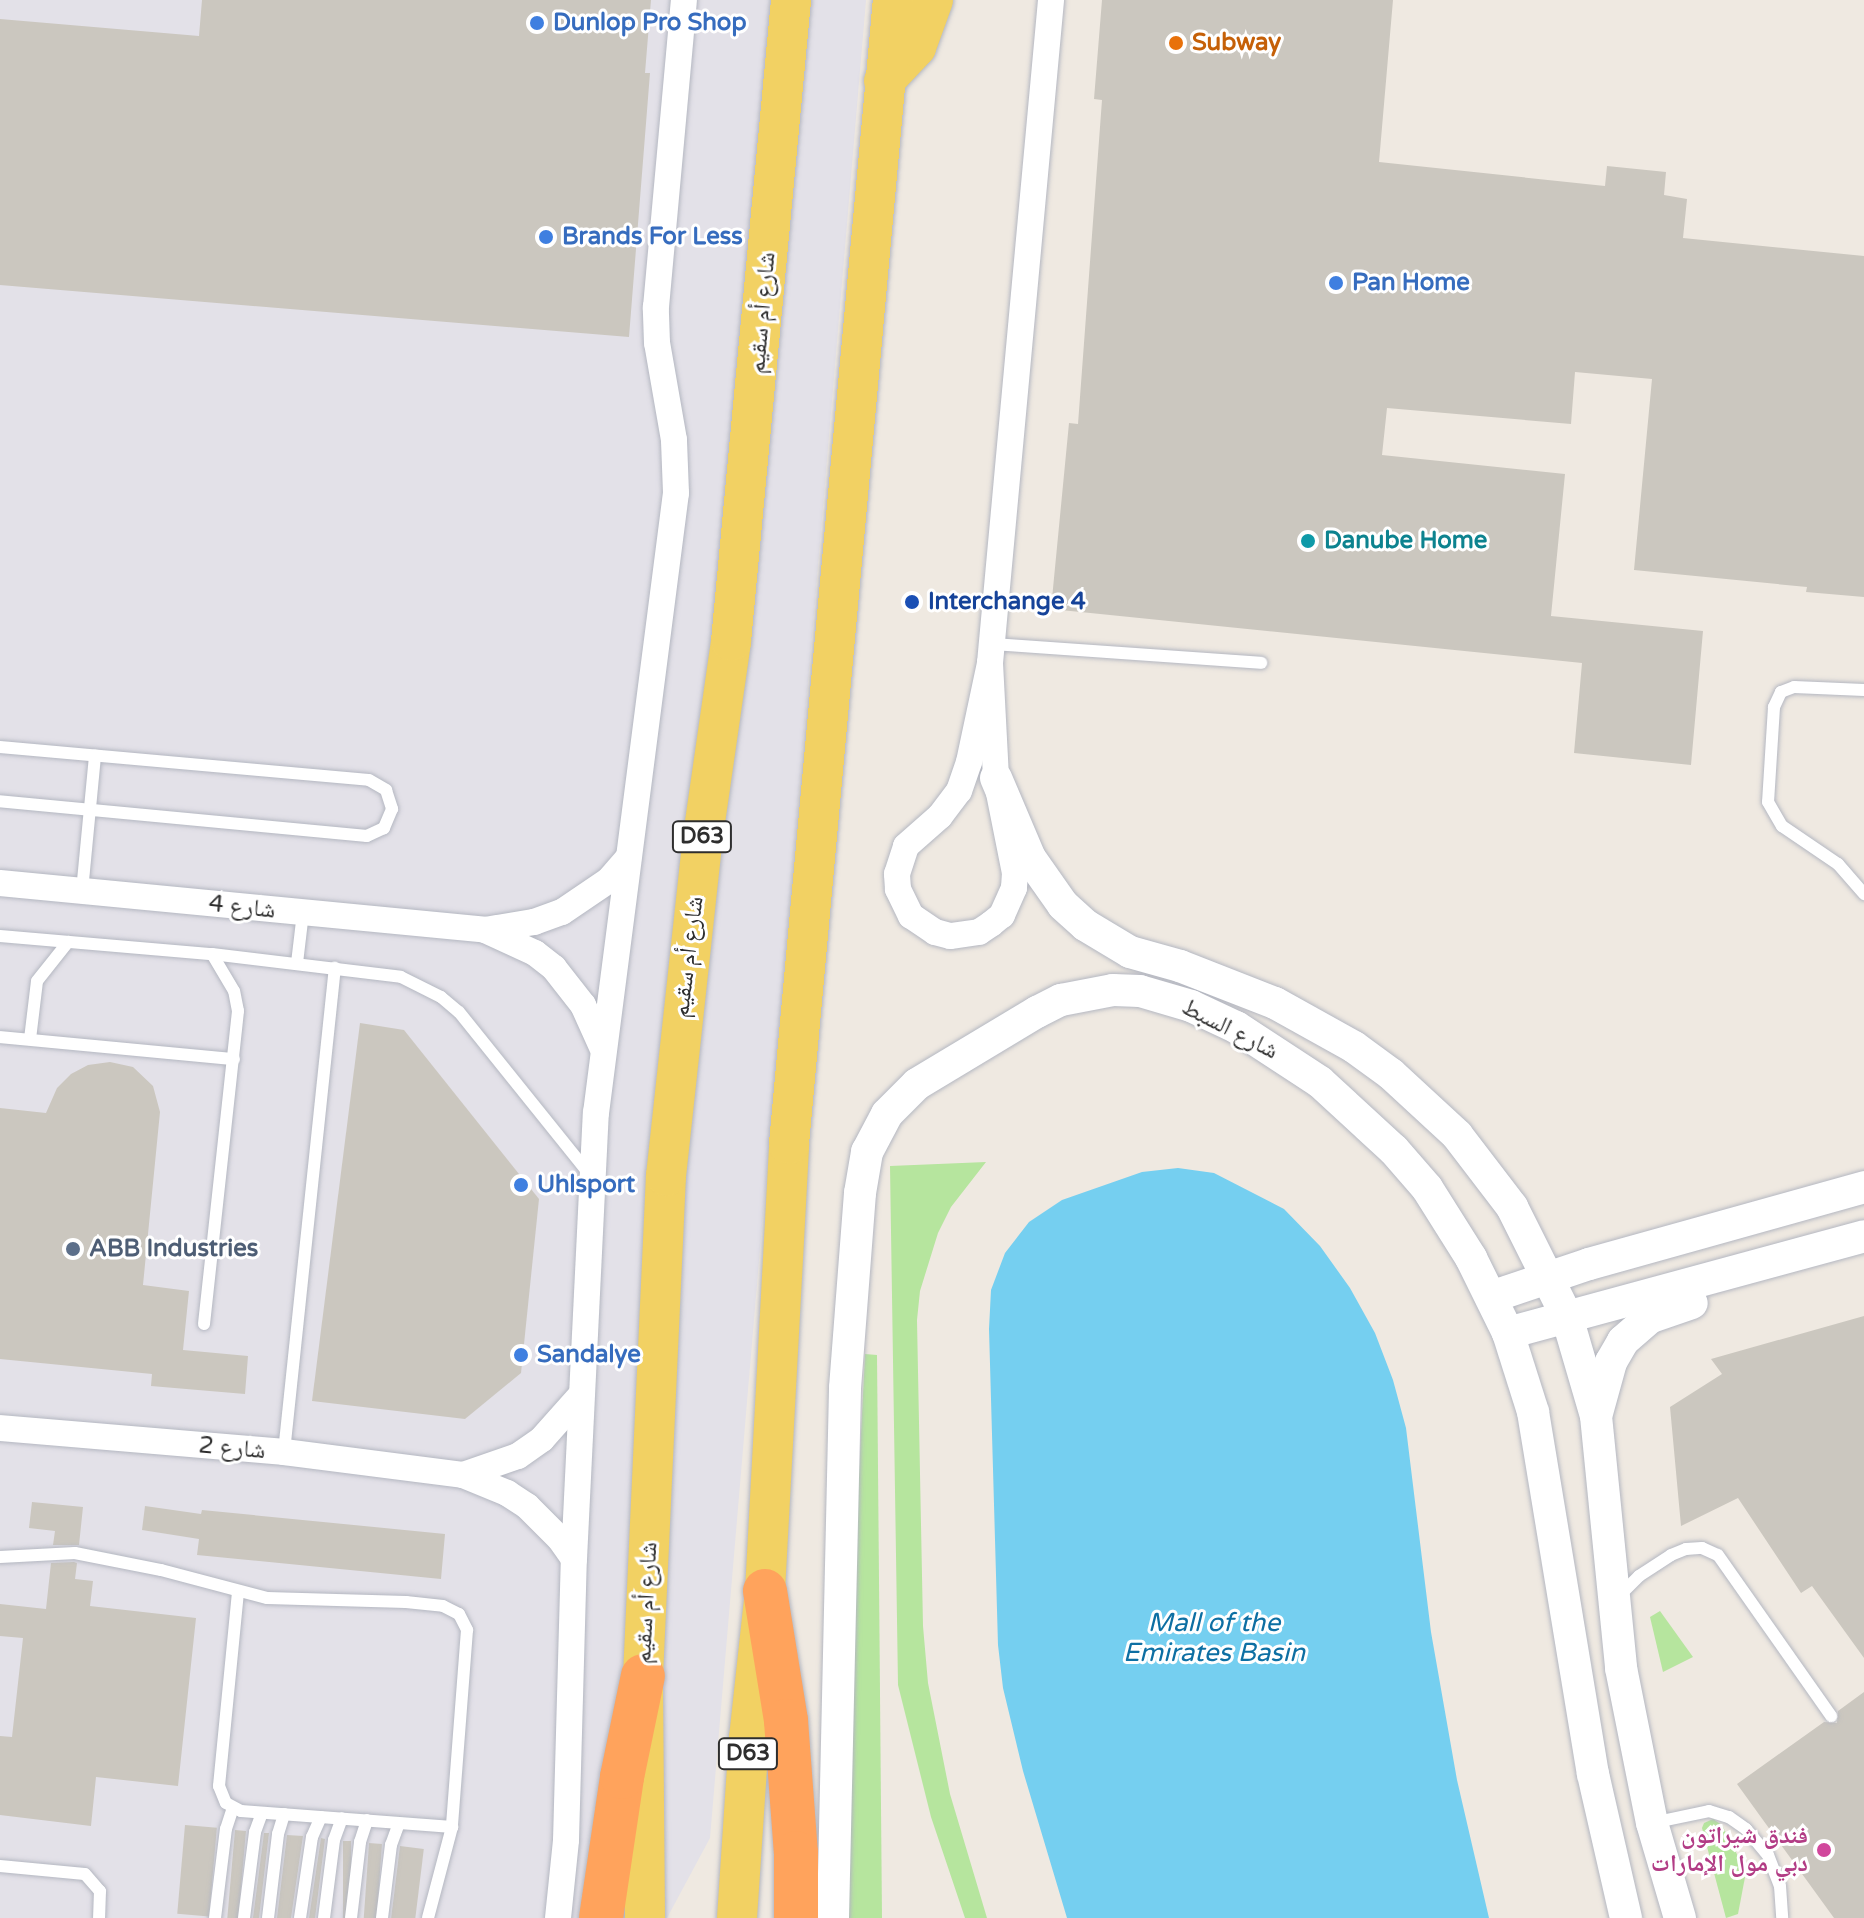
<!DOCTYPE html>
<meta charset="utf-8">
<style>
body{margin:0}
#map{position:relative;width:1864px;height:1918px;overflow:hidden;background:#efe9e1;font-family:"Varela Round","Noto Naskh Arabic",sans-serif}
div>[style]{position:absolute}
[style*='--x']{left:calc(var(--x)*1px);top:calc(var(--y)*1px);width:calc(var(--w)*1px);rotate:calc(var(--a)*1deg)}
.industrial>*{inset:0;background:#e3e1e8}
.green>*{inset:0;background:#b6e59e}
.water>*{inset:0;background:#75cff0}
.building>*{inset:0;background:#cbc7bf;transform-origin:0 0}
.roads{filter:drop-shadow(0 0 2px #b4b7c1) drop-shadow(0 0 2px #b4b7c1)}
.service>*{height:12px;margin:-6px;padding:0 6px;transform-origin:6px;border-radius:6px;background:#fff}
.minor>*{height:26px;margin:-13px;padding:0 13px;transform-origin:13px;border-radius:13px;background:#fff}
.tertiary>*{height:32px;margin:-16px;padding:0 16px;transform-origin:16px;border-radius:16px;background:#fff}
.primary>*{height:40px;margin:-20px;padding:0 20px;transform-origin:20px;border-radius:20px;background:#f2d163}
.motorway>*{height:44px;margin:-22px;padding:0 22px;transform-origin:22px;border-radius:22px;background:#ffa35c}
.dots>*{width:22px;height:22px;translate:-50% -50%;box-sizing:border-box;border:4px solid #fff;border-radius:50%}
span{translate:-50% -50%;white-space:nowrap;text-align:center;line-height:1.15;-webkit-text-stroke:6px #fff;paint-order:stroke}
.shield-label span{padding:2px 6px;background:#fff;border:2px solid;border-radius:6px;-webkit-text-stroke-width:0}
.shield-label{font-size:22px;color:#2e2e2e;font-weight:700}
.shop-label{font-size:24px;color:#366cbe;font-weight:700}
.left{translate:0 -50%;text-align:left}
.food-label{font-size:24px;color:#c56008;font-weight:700}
.street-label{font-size:24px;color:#2e2e2e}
.culture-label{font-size:24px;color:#0d838f;font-weight:700}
.transit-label{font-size:24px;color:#164399;font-weight:700}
.service-label{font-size:24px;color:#4e5e75;font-weight:700}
.hotel-label{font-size:24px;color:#b23c85;font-weight:700}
.right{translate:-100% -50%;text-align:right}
.water-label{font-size:26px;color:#0d6fa3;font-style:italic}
</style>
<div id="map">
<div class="industrial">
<div style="clip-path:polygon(0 0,866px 0,710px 1838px,667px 1918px,0 1918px)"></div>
</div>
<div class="green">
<div style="clip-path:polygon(986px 1162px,951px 1207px,938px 1233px,920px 1291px,917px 1320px,923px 1626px,928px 1683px,950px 1794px,987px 1918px,965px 1918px,931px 1817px,898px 1685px,890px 1166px)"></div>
<div style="clip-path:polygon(865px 1354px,877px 1355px,882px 1918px,846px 1918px,851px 1634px)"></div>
<div style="clip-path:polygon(1660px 1611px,1693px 1657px,1663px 1672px,1650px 1617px)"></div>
<div style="clip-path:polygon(1713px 1819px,1722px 1825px,1746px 1872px,1738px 1914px,1726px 1918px,1702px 1828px,1704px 1823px)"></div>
</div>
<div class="water">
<div style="clip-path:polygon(1178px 1168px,1214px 1173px,1284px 1209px,1320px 1246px,1350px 1288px,1375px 1333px,1393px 1380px,1406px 1428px,1431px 1632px,1457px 1780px,1489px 1918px,1067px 1918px,1023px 1771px,1003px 1688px,998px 1645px,989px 1329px,991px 1290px,1005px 1253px,1029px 1222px,1062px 1200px,1142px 1172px)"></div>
</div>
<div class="building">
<div style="clip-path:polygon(202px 0,651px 0,645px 73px,650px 73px,629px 337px,0 285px,0 19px,199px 36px)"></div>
<div style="clip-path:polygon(1102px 0,1393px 0,1379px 162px,1605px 186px,1607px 166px,1666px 172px,1664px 195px,1687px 199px,1683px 238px,1864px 256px,1864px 597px,1806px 592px,1807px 587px,1634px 570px,1652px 379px,1575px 372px,1571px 424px,1387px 408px,1382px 455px,1565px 474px,1551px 616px,1703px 631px,1691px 765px,1574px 753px,1582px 663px,1051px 609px,1069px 423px,1078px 424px,1102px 100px,1094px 99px)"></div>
<div style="clip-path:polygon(360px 1023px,404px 1030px,539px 1199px,521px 1373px,465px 1419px,312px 1401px)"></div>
<div style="clip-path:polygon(110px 1062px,133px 1067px,153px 1086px,160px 1112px,143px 1285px,189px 1291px,183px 1350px,248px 1356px,245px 1394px,151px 1386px,152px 1374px,0 1359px,0 1108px,46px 1113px,57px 1088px,71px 1074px,88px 1065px)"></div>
<div style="clip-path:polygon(1864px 1316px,1864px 1658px,1812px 1586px,1801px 1593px,1738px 1498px,1681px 1526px,1670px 1407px,1722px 1374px,1711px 1359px)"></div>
<div style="clip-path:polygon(32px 1502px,83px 1507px,79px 1545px,53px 1545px,55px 1531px,29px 1528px)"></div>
<div style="clip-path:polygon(145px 1506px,201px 1514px,202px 1510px,445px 1534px,441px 1579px,197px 1555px,199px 1539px,142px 1530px)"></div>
<div style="clip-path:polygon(74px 1562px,77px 1563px,75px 1579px,93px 1581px,90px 1606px,196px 1618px,178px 1786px,96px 1777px,91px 1826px,0 1815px,0 1736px,12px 1737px,23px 1638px,0 1636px,0 1604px,46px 1609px,51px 1563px)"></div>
<div style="clip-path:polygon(1864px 1692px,1864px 1918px,1834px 1918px,1737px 1784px,1824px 1722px,1837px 1723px,1838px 1711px)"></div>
<div style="left:185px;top:1825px;width:32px;height:89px;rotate:5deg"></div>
<div style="left:235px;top:1830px;width:11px;height:89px;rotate:5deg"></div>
<div style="clip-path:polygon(264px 1833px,269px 1833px,259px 1918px,253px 1918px)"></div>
<div style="clip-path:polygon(287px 1835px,303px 1836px,291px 1918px,277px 1918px)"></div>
<div style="clip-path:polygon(321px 1838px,325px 1839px,315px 1918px,309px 1918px)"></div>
<div style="left:343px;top:1841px;width:8px;height:78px"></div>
<div style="left:369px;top:1843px;width:13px;height:76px;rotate:4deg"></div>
<div style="left:400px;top:1846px;width:24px;height:73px;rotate:7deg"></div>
</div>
<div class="roads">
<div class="service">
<div style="--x:992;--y:644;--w:270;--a:4"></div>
<div style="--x:1864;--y:690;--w:70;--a:-177.5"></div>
<div style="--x:1794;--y:687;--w:14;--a:159"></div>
<div style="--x:1781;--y:692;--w:17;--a:115"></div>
<div style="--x:1774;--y:707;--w:95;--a:93.6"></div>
<div style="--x:1768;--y:802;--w:28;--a:60"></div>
<div style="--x:1782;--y:826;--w:68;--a:34.2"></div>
<div style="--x:1838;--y:864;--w:40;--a:49"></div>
<div style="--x:0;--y:747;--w:370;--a:5.1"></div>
<div style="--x:369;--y:780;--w:20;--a:30"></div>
<div style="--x:386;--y:790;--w:20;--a:72"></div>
<div style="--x:392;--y:809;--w:21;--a:113"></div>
<div style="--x:384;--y:828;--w:19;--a:155"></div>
<div style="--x:367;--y:836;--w:369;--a:-174.6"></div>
<div style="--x:82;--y:891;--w:136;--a:-84.5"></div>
<div style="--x:0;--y:936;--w:213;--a:4.9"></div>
<div style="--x:212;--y:954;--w:190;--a:6.9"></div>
<div style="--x:401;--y:977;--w:45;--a:26.6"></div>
<div style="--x:441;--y:997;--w:23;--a:40"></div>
<div style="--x:459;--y:1012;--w:209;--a:51.2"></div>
<div style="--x:297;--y:963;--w:50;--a:-83.2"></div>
<div style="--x:0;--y:1037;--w:235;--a:5.4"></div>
<div style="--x:30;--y:1039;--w:58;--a:-83.1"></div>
<div style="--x:37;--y:981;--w:50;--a:-51.5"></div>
<div style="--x:204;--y:1324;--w:315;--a:-83.8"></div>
<div style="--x:238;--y:1011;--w:20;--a:-101"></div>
<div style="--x:234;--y:991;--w:43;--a:-120.7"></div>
<div style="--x:284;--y:1452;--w:487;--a:-84"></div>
<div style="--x:0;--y:1557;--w:75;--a:-3.1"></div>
<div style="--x:75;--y:1553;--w:88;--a:11.2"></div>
<div style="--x:161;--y:1570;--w:110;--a:14.8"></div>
<div style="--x:267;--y:1598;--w:139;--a:1.6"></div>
<div style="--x:406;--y:1602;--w:37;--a:6"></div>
<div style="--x:443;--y:1606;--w:18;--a:27"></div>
<div style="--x:459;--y:1614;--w:18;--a:63"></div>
<div style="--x:467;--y:1630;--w:198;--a:94.4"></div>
<div style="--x:452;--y:1827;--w:94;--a:104.8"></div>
<div style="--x:238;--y:1592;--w:195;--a:95.6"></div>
<div style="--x:219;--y:1786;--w:18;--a:68"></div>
<div style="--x:226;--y:1803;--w:17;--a:28"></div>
<div style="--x:241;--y:1811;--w:212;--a:4.3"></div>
<div style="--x:1620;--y:1595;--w:27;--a:-45"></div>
<div style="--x:1639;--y:1576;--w:38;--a:-33"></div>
<div style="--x:1671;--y:1555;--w:16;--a:-22"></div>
<div style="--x:1686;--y:1549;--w:16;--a:-4"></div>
<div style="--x:1702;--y:1548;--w:17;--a:24"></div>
<div style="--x:1718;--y:1555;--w:197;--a:54.9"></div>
<div style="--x:1652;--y:1823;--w:58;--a:-11.9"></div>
<div style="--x:1709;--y:1811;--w:21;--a:17"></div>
<div style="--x:1729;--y:1817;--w:21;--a:35"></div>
<div style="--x:1746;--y:1829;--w:34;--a:50"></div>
<div style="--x:1768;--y:1855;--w:33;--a:69"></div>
<div style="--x:1780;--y:1886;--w:32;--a:86"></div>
<div style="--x:0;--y:1866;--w:85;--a:5.4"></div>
<div style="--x:85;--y:1874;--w:23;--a:49"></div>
<div style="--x:100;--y:1891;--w:27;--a:92"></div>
<div style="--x:215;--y:1918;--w:90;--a:-83"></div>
<div style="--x:226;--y:1829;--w:22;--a:-72"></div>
<div style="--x:244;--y:1918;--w:87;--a:-82.7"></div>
<div style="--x:255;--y:1832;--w:20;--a:-70"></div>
<div style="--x:268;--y:1918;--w:85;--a:-83.2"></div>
<div style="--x:278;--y:1834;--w:21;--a:-73"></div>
<div style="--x:300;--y:1918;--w:82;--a:-81.6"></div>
<div style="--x:312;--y:1837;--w:22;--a:-66"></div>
<div style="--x:324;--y:1918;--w:79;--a:-82.7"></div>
<div style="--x:334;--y:1840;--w:23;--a:-70"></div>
<div style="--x:351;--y:1918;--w:77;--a:-83.2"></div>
<div style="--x:360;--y:1842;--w:23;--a:-72"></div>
<div style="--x:382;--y:1918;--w:74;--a:-83"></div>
<div style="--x:391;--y:1845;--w:23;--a:-70"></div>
</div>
<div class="minor">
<div style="--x:990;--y:663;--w:115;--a:87"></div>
<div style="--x:996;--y:778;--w:97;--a:78.7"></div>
<div style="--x:1015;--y:873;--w:15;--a:94"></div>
<div style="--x:1014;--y:888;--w:30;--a:114"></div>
<div style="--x:1002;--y:915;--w:14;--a:141"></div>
<div style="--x:991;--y:924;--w:14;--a:146"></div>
<div style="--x:979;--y:932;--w:29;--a:172"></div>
<div style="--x:950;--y:936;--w:16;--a:-165"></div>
<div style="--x:935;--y:932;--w:29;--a:-146"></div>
<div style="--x:911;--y:916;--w:30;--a:-116"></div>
<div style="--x:898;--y:889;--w:15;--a:-94"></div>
<div style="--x:897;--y:874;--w:29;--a:-72"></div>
<div style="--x:906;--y:846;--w:45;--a:-41.4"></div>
<div style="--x:940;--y:816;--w:31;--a:-53"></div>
<div style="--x:959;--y:791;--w:31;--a:-71"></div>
<div style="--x:969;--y:762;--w:101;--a:-78"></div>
<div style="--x:990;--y:663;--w:666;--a:-84.74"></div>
<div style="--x:0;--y:883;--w:487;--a:5.5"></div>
<div style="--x:485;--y:930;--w:50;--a:-9.3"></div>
<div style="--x:534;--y:922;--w:30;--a:-20"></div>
<div style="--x:562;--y:912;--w:57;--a:-34.2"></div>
<div style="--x:609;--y:880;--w:29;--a:-49"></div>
<div style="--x:485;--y:930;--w:55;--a:24.7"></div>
<div style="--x:535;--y:953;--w:24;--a:38"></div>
<div style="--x:554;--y:968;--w:47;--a:51.9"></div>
<div style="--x:583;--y:1005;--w:46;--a:65.7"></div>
<div style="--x:0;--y:1428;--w:285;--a:4.8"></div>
<div style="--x:284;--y:1452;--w:180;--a:7.3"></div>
<div style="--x:463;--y:1475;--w:48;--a:22.2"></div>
<div style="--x:507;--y:1493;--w:24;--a:33"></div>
<div style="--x:527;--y:1506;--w:47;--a:45"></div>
<div style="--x:560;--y:1539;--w:24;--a:55"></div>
<div style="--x:463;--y:1475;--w:58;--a:-19.1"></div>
<div style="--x:518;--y:1456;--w:29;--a:-35"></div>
<div style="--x:542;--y:1439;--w:59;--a:-48.4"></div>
<div style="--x:558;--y:1918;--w:78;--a:-84.1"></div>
<div style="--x:566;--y:1840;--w:281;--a:-88.4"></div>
<div style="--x:574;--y:1559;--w:447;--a:-87.2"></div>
<div style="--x:596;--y:1113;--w:625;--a:-82.65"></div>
<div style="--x:676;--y:493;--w:53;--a:-92.2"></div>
<div style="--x:674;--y:440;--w:98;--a:-99.9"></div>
<div style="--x:657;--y:343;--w:36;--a:-92"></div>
<div style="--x:656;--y:307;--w:308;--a:-84.8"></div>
</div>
<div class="tertiary">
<div style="--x:996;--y:778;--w:87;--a:67"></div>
<div style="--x:1030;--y:858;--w:57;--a:54.9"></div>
<div style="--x:1063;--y:905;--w:30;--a:42"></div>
<div style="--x:1085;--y:925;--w:52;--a:31"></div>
<div style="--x:1130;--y:952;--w:52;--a:15.6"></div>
<div style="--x:1180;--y:966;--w:102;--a:21.3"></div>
<div style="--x:1275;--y:1003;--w:90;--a:29.1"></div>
<div style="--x:1354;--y:1047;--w:46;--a:36.1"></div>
<div style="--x:1391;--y:1074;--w:90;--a:42.7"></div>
<div style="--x:1457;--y:1135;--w:91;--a:52.6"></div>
<div style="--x:1512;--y:1207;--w:123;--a:63.4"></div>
<div style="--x:1567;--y:1317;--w:103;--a:73.7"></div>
<div style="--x:1596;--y:1416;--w:253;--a:84.3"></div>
<div style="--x:1621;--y:1668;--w:158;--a:78.7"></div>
<div style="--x:1652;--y:1823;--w:99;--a:73.6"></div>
<div style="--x:1491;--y:1297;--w:103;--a:-18.6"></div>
<div style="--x:1589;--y:1264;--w:286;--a:-15.6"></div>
<div style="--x:1508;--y:1333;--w:369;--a:-15.2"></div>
<div style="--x:1597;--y:1413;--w:53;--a:-74.6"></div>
<div style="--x:1611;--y:1362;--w:24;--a:-60"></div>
<div style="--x:1623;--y:1341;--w:37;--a:-41"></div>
<div style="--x:1651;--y:1317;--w:43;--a:-18.9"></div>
<div style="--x:833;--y:1918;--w:530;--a:-88.7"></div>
<div style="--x:845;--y:1388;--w:196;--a:-85.6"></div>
<div style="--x:860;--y:1193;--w:42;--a:-80.3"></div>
<div style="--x:867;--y:1152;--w:43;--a:-62.2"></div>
<div style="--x:887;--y:1114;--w:42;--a:-45"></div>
<div style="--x:917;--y:1084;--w:140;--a:-31"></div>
<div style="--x:1037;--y:1012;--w:27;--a:-27"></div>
<div style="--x:1061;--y:1000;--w:53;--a:-10.9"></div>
<div style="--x:1113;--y:990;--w:27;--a:2"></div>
<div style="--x:1140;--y:991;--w:53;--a:16.4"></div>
<div style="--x:1191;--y:1006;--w:50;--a:25"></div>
<div style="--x:1236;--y:1027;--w:100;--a:33.2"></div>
<div style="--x:1320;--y:1082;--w:100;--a:42.6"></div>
<div style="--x:1394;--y:1150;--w:50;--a:49"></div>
<div style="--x:1427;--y:1188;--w:83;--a:57.8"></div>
<div style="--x:1471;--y:1258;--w:84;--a:63.7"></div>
<div style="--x:1508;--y:1333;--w:83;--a:72.4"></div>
<div style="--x:1533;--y:1412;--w:367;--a:80.6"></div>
<div style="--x:1593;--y:1774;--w:148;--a:77.1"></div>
</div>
<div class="primary">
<div style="--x:884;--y:81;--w:47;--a:-46.7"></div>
<div style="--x:916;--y:47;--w:50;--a:-70.1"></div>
<div style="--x:645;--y:1918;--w:242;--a:-90.5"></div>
<div style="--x:643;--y:1676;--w:501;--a:-87.37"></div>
<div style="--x:666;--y:1176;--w:342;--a:-83.8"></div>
<div style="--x:703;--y:836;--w:197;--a:-81.8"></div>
<div style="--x:731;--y:641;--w:644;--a:-84.65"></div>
<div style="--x:737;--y:1918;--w:180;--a:-86.2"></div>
<div style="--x:749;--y:1738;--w:148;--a:-83.8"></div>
<div style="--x:765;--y:1591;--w:448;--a:-86.9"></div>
<div style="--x:789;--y:1144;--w:1149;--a:-84.81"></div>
</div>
<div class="motorway">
<div style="--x:765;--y:1591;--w:132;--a:80.8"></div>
<div style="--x:786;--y:1721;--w:132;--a:85.7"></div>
<div style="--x:796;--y:1853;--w:65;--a:90"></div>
<div style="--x:601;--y:1918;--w:143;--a:-81.5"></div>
<div style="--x:622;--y:1777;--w:103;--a:-78.3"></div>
</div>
</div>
<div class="dots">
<div style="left:537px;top:23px;background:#3f7fe0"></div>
<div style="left:1176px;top:43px;background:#e8710a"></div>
<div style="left:546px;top:237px;background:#3f7fe0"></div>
<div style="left:1336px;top:283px;background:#3f7fe0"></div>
<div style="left:1308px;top:541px;background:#0f9aa8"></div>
<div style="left:912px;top:602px;background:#1a4fb4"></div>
<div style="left:521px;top:1185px;background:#3f7fe0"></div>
<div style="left:73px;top:1249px;background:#5c6f8a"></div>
<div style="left:521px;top:1355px;background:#3f7fe0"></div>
<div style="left:1824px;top:1850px;background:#d1479c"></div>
</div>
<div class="shield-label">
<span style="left:702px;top:837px">D63</span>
<span style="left:748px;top:1754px">D63</span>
</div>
<div class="shop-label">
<span class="left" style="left:553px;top:23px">Dunlop Pro Shop</span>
<span class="left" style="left:562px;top:237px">Brands For Less</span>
<span class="left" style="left:1352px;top:283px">Pan Home</span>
<span class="left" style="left:537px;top:1185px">Uhlsport</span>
<span class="left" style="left:537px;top:1355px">Sandalye</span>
</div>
<div class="food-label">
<span class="left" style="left:1192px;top:43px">Subway</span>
</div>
<div class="street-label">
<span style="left:762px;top:313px;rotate:-85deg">شارع أم سقيم</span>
<span style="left:242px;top:907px;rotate:6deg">شارع 4</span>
<span style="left:688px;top:957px;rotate:-83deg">شارع أم سقيم</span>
<span style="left:1230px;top:1029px;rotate:27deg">شارع السبط</span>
<span style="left:232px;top:1448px;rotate:5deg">شارع 2</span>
<span style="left:646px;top:1603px;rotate:-87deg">شارع أم سقيم</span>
</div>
<div class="culture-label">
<span class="left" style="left:1324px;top:541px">Danube Home</span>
</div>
<div class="transit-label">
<span class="left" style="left:928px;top:602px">Interchange 4</span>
</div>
<div class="service-label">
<span class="left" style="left:89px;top:1249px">ABB Industries</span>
</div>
<div class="hotel-label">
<span class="right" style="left:1808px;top:1850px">فندق شيراتون<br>دبي مول الإمارات</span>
</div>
<div class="water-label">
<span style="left:1214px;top:1638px">Mall of the<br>Emirates Basin</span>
</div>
</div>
